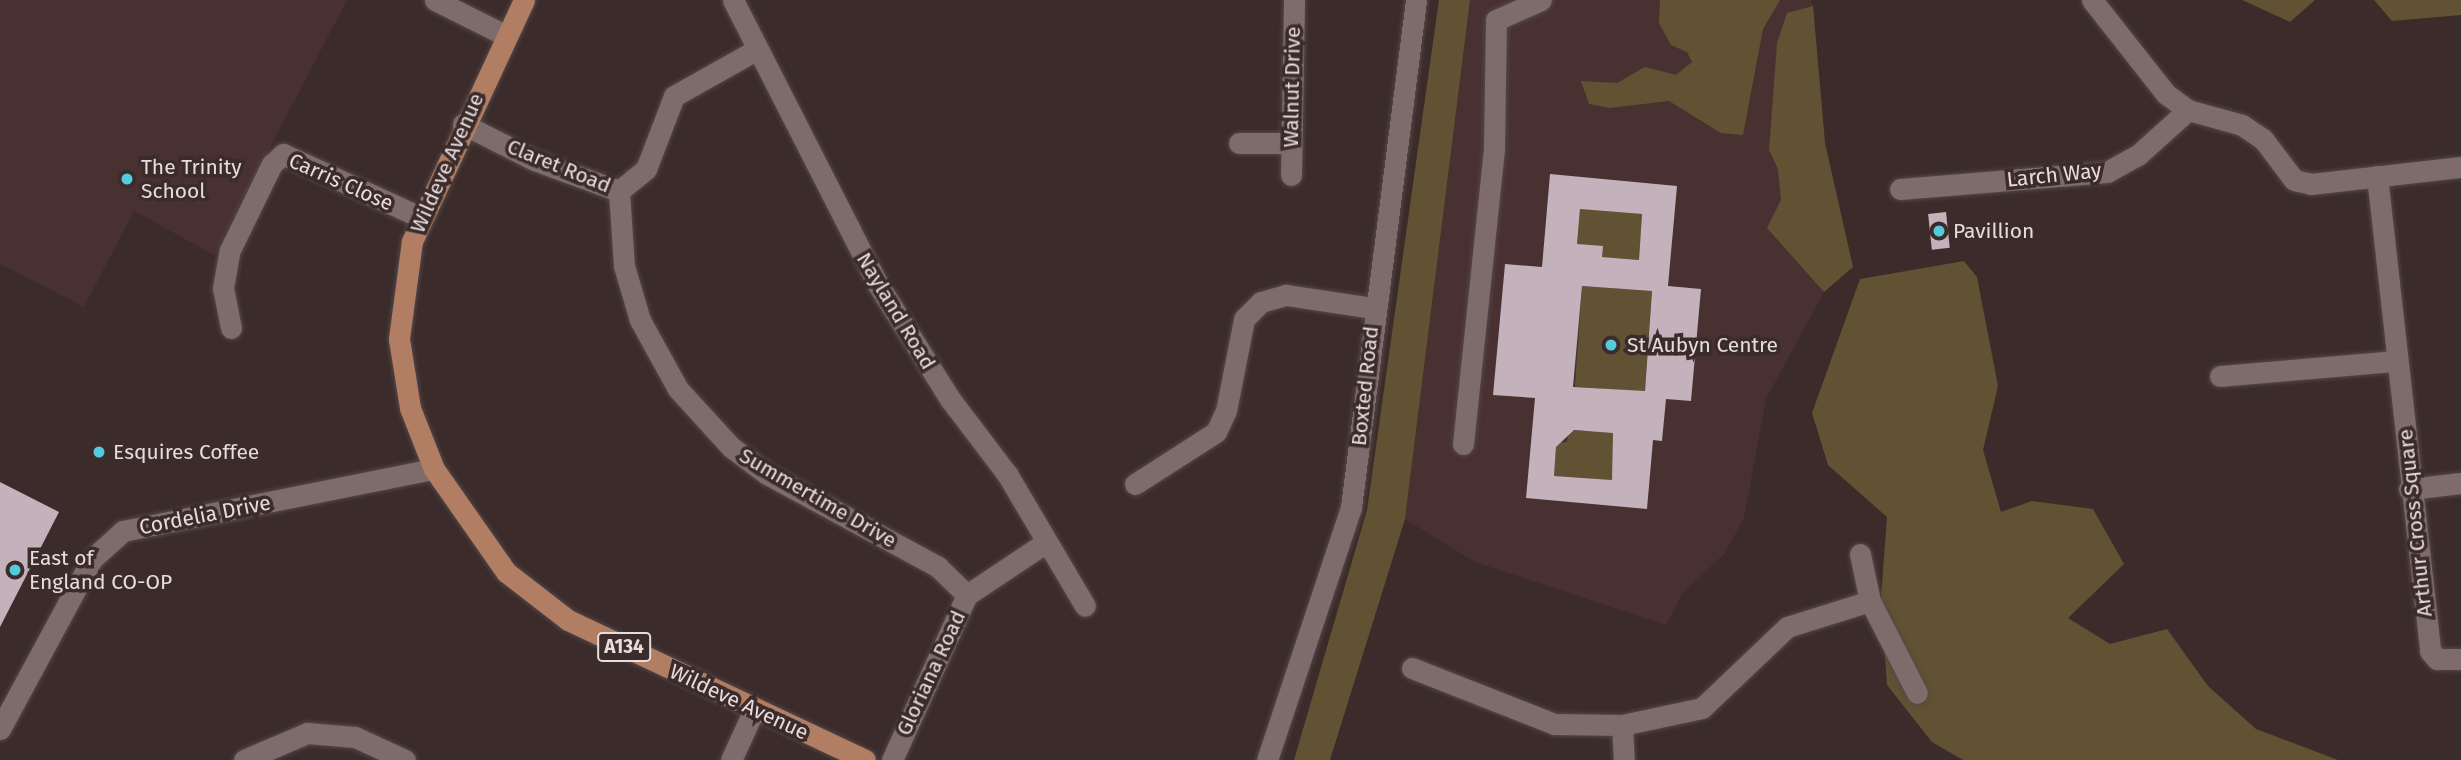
<!DOCTYPE html>
<style>
body{margin:0}
#map{position:relative;width:2461px;height:760px;overflow:hidden;background:#3b2b2b;font-family:"Fira Sans",sans-serif}
div>[style]{position:absolute}
[style*='--x']{left:calc(var(--x)*1px);top:calc(var(--y)*1px);width:calc(var(--w)*1px);rotate:calc(var(--a)*1deg)}
.built>*{inset:0;background:#493132}
.green>*{inset:0;background:#605233;transform-origin:0 0}
.building>*{inset:0;background:#c3b1bb;transform-origin:0 0}
.roads{filter:drop-shadow(0 0 2px #554747) drop-shadow(0 0 2px #554747)}
.minor>*{height:21px;margin:-10.5px;padding:0 10.5px;transform-origin:10.5px;border-radius:10.5px;background:#7e6b6b}
.major>*{height:21px;margin:-10.5px;padding:0 10.5px;transform-origin:10.5px;border-radius:10.5px;background:#b17e63}
.dots>*{width:19px;height:19px;translate:-50% -50%;box-sizing:border-box;border:4px solid #3b2b2b;border-radius:50%}
span{translate:-50% -50%;white-space:nowrap;text-align:center;line-height:1.15;-webkit-text-stroke:7px #3b2b2b;paint-order:stroke}
.shield-label span{padding:2px 5px;background:#3b2b2b;border:2px solid;border-radius:5px;-webkit-text-stroke-width:0}
.shield-label{font-size:19px;color:#e7dcdc;font-weight:700}
.street-label{font-size:21px;color:#e7dcdc}
.poi-label{font-size:21px;color:#e7dcdc}
.left{translate:0 -50%;text-align:left}
</style>
<div id="map">
<div class="built">
<div style="clip-path:polygon(0 0,347px 0,214px 255px,134px 211px,84px 307px,0 264px)"></div>
<div style="clip-path:polygon(1470px 0,1811px 0,1813px 6px,1825px 143px,1853px 267px,1824px 292px,1766px 399px,1744px 518px,1725px 553px,1682px 594px,1666px 625px,1475px 562px,1405px 519px)"></div>
</div>
<div class="green">
<div style="clip-path:polygon(1439px 0,1470px 0,1405px 519px,1330px 760px,1294px 760px,1367px 510px)"></div>
<div style="clip-path:polygon(1660px 0,1780px 0,1763px 29px,1743px 135px,1721px 133px,1669px 101px,1610px 108px,1589px 104px,1581px 81px,1617px 83px,1645px 67px,1676px 75px,1692px 62px,1687px 52px,1671px 45px,1659px 23px)"></div>
<div style="clip-path:polygon(2242px 0,2315px 0,2290px 22px)"></div>
<div style="clip-path:polygon(2374px 0,2461px 0,2461px 15px,2392px 21px)"></div>
<div style="clip-path:polygon(1813px 6px,1825px 143px,1853px 267px,1824px 292px,1767px 228px,1781px 200px,1778px 169px,1769px 150px,1777px 43px,1787px 13px)"></div>
<div style="clip-path:polygon(1580px 209px,1642px 214px,1639px 260px,1602px 257px,1577px 244px)"></div>
<div style="clip-path:polygon(1964px 261px,1977px 277px,1998px 386px,1983px 450px,2001px 512px,2032px 501px,2093px 509px,2124px 564px,2068px 618px,2110px 644px,2167px 629px,2208px 686px,2256px 729px,2338px 760px,1963px 760px,1932px 742px,1887px 685px,1881px 598px,1887px 517px,1828px 465px,1812px 413px,1860px 279px)"></div>
<div style="left:1582px;top:286px;width:70px;height:101px;rotate:4deg"></div>
<div style="clip-path:polygon(1584px 420px,1614px 423px,1613px 441px,1624px 441px,1612px 480px,1554px 476px,1556px 443px,1567px 442px,1569px 430px,1583px 431px)"></div>
</div>
<div class="building">
<div style="clip-path:polygon(evenodd,1550px 174px,1677px 186px,1668px 286px,1701px 289px,1691px 401px,1666px 399px,1662px 441px,1653px 440px,1647px 509px,1526px 498px,1535px 398px,1493px 395px,1505px 264px,1542px 267px,1550px 174px,1580px 209px,1642px 214px,1639px 260px,1602px 257px,1603px 246px,1577px 244px,1580px 209px,1550px 174px,1582px 286px,1652px 291px,1645px 391px,1573px 387px,1582px 286px,1550px 174px,1574px 430px,1613px 433px,1612px 480px,1554px 476px,1556px 447px,1574px 430px)"></div>
<div style="left:1946px;top:212px;width:36px;height:18px;rotate:84deg"></div>
<div style="clip-path:polygon(0 482px,59px 512px,0 627px)"></div>
</div>
<div class="roads">
<div class="minor">
<div style="--x:435;--y:0;--w:80;--a:26.6"></div>
<div style="--x:733;--y:0;--w:318;--a:63"></div>
<div style="--x:877;--y:283;--w:137;--a:57.8"></div>
<div style="--x:950;--y:399;--w:94;--a:52.8"></div>
<div style="--x:1007;--y:474;--w:153;--a:59.4"></div>
<div style="--x:2092;--y:0;--w:120;--a:51.8"></div>
<div style="--x:2166;--y:94;--w:27;--a:36"></div>
<div style="--x:2188;--y:110;--w:56;--a:15.5"></div>
<div style="--x:2242;--y:125;--w:25;--a:34"></div>
<div style="--x:2263;--y:139;--w:51;--a:52.9"></div>
<div style="--x:2294;--y:180;--w:17;--a:13"></div>
<div style="--x:2311;--y:184;--w:151;--a:-6.5"></div>
<div style="--x:463;--y:124;--w:80;--a:26.9"></div>
<div style="--x:534;--y:160;--w:90;--a:20"></div>
<div style="--x:619;--y:191;--w:35;--a:-39"></div>
<div style="--x:646;--y:169;--w:78;--a:-69"></div>
<div style="--x:674;--y:96;--w:94;--a:-29.3"></div>
<div style="--x:1239;--y:143;--w:51;--a:0"></div>
<div style="--x:1291;--y:175;--w:175;--a:-89"></div>
<div style="--x:2377;--y:176;--w:478;--a:83.6"></div>
<div style="--x:2430;--y:651;--w:11;--a:49"></div>
<div style="--x:2437;--y:659;--w:24;--a:0"></div>
<div style="--x:1900;--y:189;--w:208;--a:-4.7"></div>
<div style="--x:2107;--y:172;--w:35;--a:-29"></div>
<div style="--x:2138;--y:155;--w:67;--a:-42"></div>
<div style="--x:619;--y:191;--w:75;--a:86.2"></div>
<div style="--x:624;--y:266;--w:56;--a:73.5"></div>
<div style="--x:640;--y:320;--w:79;--a:61.2"></div>
<div style="--x:678;--y:389;--w:79;--a:47.6"></div>
<div style="--x:731;--y:447;--w:45;--a:36.9"></div>
<div style="--x:767;--y:474;--w:195;--a:28.5"></div>
<div style="--x:938;--y:567;--w:40;--a:44"></div>
<div style="--x:231;--y:328;--w:41;--a:-101.3"></div>
<div style="--x:223;--y:288;--w:39;--a:-80"></div>
<div style="--x:230;--y:250;--w:96;--a:-64"></div>
<div style="--x:272;--y:164;--w:15;--a:-42"></div>
<div style="--x:283;--y:154;--w:151;--a:24.7"></div>
<div style="--x:2220;--y:376;--w:175;--a:-4.9"></div>
<div style="--x:1463;--y:444;--w:299;--a:-84"></div>
<div style="--x:1494;--y:147;--w:127;--a:-89.1"></div>
<div style="--x:1496;--y:20;--w:49;--a:-24"></div>
<div style="--x:1135;--y:484;--w:96;--a:-32.7"></div>
<div style="--x:1216;--y:432;--w:23;--a:-65"></div>
<div style="--x:1226;--y:411;--w:94;--a:-78.9"></div>
<div style="--x:1244;--y:319;--w:24;--a:-45"></div>
<div style="--x:1261;--y:302;--w:26;--a:-16"></div>
<div style="--x:1286;--y:295;--w:88;--a:8.5"></div>
<div style="--x:2409;--y:489;--w:52;--a:-6.6"></div>
<div style="--x:1860;--y:554;--w:48;--a:78"></div>
<div style="--x:1870;--y:601;--w:103;--a:62.9"></div>
<div style="--x:1412;--y:668;--w:153;--a:21.5"></div>
<div style="--x:1554;--y:724;--w:68;--a:0.8"></div>
<div style="--x:1622;--y:725;--w:82;--a:-12"></div>
<div style="--x:1702;--y:708;--w:117;--a:-43.6"></div>
<div style="--x:1787;--y:627;--w:87;--a:-17.4"></div>
<div style="--x:1622;--y:725;--w:35;--a:87"></div>
<div style="--x:0;--y:729;--w:193;--a:-61.6"></div>
<div style="--x:92;--y:559;--w:42;--a:-42.1"></div>
<div style="--x:123;--y:531;--w:317;--a:-11.3"></div>
<div style="--x:244;--y:760;--w:69;--a:-23.2"></div>
<div style="--x:307;--y:733;--w:48;--a:4.8"></div>
<div style="--x:355;--y:737;--w:55;--a:24.7"></div>
<div style="--x:731;--y:760;--w:55;--a:-65.3"></div>
<div style="--x:892;--y:760;--w:181;--a:-65.6"></div>
<div style="--x:967;--y:595;--w:94;--a:-33.7"></div>
<div style="--x:1267;--y:760;--w:267;--a:-71.6"></div>
<div style="--x:1351;--y:507;--w:511;--a:-82.69"></div>
</div>
<div class="major">
<div style="--x:524;--y:0;--w:266;--a:114.9"></div>
<div style="--x:412;--y:241;--w:99;--a:97.6"></div>
<div style="--x:399;--y:339;--w:70;--a:80.9"></div>
<div style="--x:410;--y:408;--w:66;--a:68.5"></div>
<div style="--x:434;--y:469;--w:126;--a:55"></div>
<div style="--x:506;--y:572;--w:78;--a:37.7"></div>
<div style="--x:568;--y:620;--w:328;--a:25.2"></div>
</div>
</div>
<div class="dots">
<div style="left:127px;top:179px;background:#53cbda"></div>
<div style="left:1939px;top:231px;background:#53cbda"></div>
<div style="left:1611px;top:345px;background:#53cbda"></div>
<div style="left:99px;top:452px;background:#53cbda"></div>
<div style="left:15px;top:570px;background:#53cbda"></div>
</div>
<div class="shield-label">
<span style="left:624px;top:647px">A134</span>
</div>
<div class="street-label">
<span style="left:1292px;top:87px;rotate:-89deg">Walnut Drive</span>
<span style="left:447px;top:163px;rotate:-66deg">Wildeve Avenue</span>
<span style="left:559px;top:166px;rotate:22deg">Claret Road</span>
<span style="left:2054px;top:175px;rotate:-6deg">Larch Way</span>
<span style="left:341px;top:182px;rotate:24deg">Carris Close</span>
<span style="left:896px;top:311px;rotate:59deg">Nayland Road</span>
<span style="left:1365px;top:386px;rotate:-84deg">Boxted Road</span>
<span style="left:818px;top:498px;rotate:30deg">Summertime Drive</span>
<span style="left:205px;top:515px;rotate:-11deg">Cordelia Drive</span>
<span style="left:2415px;top:523px;rotate:-96deg">Arthur Cross Square</span>
<span style="left:931px;top:673px;rotate:-65deg">Gloriana Road</span>
<span style="left:739px;top:702px;rotate:25deg">Wildeve Avenue</span>
</div>
<div class="poi-label">
<span class="left" style="left:141px;top:179px">The Trinity<br>School</span>
<span class="left" style="left:1953px;top:231px">Pavillion</span>
<span class="left" style="left:1627px;top:345px">St Aubyn Centre</span>
<span class="left" style="left:113px;top:452px">Esquires Coffee</span>
<span class="left" style="left:29px;top:570px">East of<br>England CO-OP</span>
</div>
</div>
